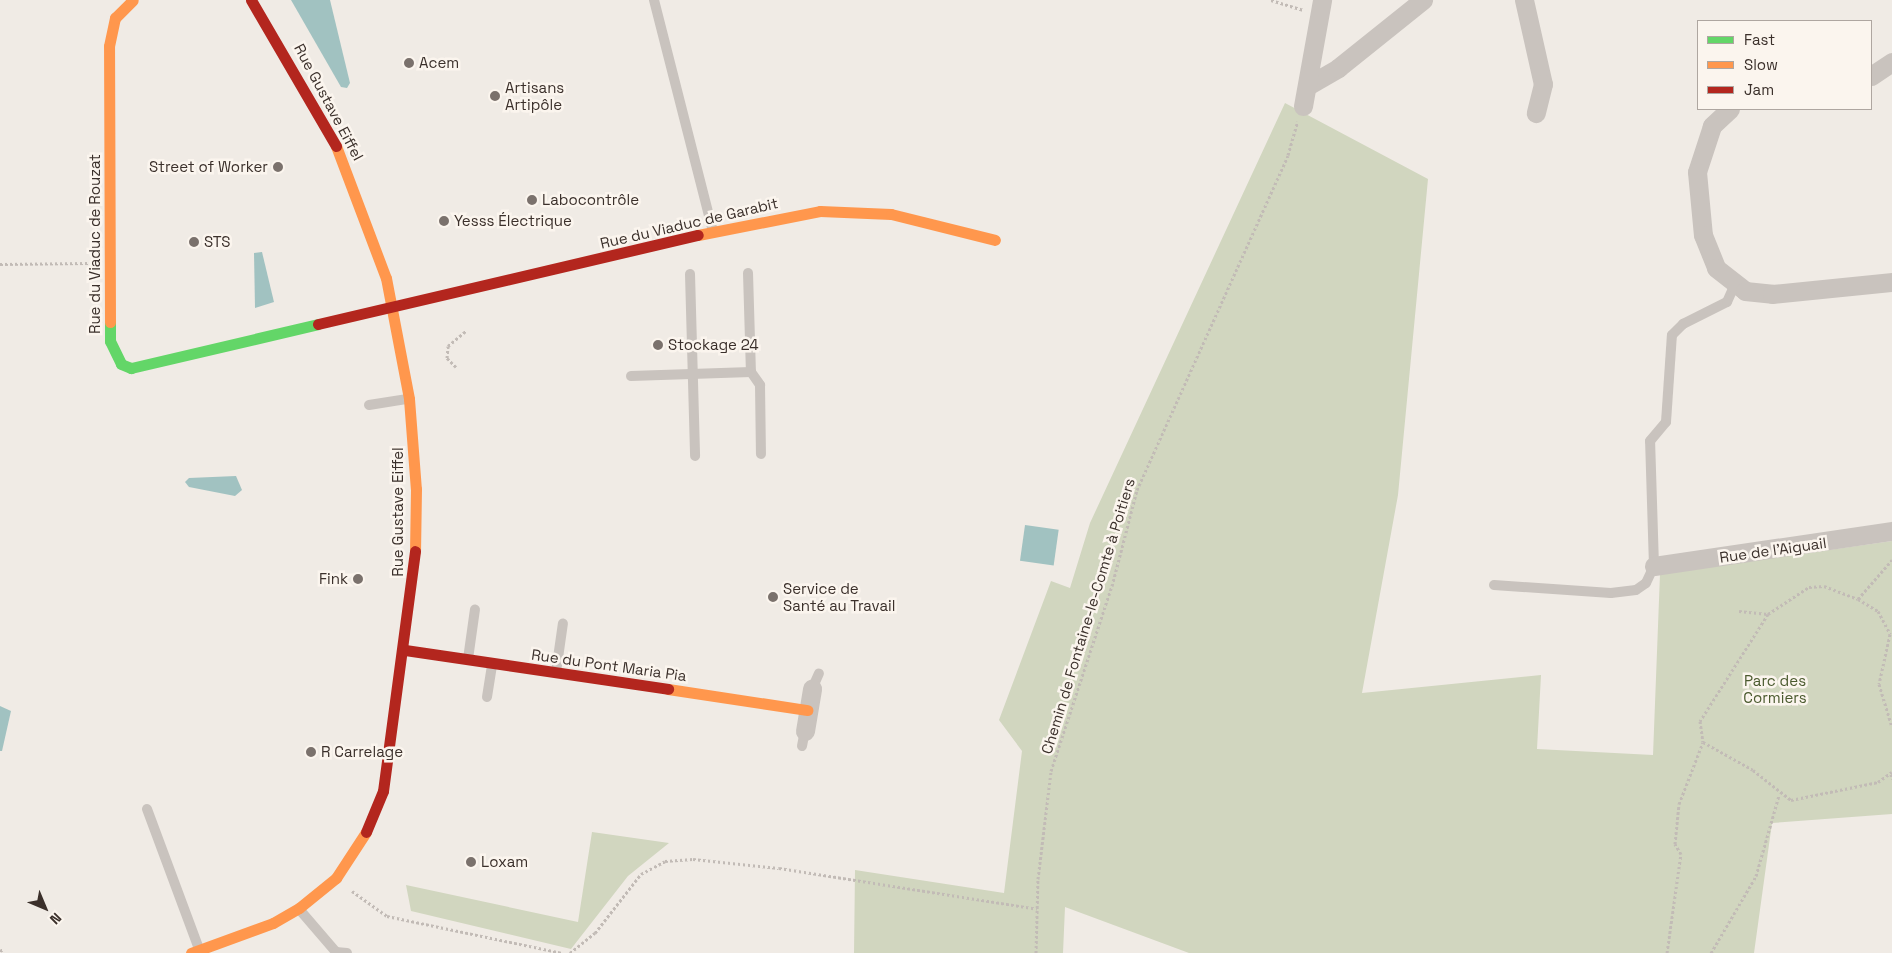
<!DOCTYPE html>
<meta charset="utf-8">
<style>
body{margin:0}
#map{position:relative;width:1892px;height:953px;overflow:hidden;background:#f0ebe5;font-family:"Space Grotesk",sans-serif}
div>[style]{position:absolute}
[style*='--x']{left:calc(var(--x)*1px);top:calc(var(--y)*1px);width:calc(var(--w)*1px);rotate:calc(var(--a)*1deg)}
.green>*{inset:0;background:#d1d6bf}
.water>*{inset:0;background:#a1c2c1;transform-origin:0 0}
.path>*{height:3px;margin-top:-1.5px;transform-origin:0;background:repeating-linear-gradient(90deg,#c2bbb6 0 2.5px,transparent 0 5px)}
.lane>*{height:10px;margin:-5px;padding:0 5px;transform-origin:5px;border-radius:5px;background:#c9c3be}
.street>*{height:19px;margin:-9.5px;padding:0 9.5px;transform-origin:9.5px;border-radius:9.5px;background:#c9c3be}
.fast>*{height:11px;margin:-5.5px;padding:0 5.5px;transform-origin:5.5px;border-radius:5.5px;background:#63d668}
.slow>*{height:11px;margin:-5.5px;padding:0 5.5px;transform-origin:5.5px;border-radius:5.5px;background:#ff974d}
.jam>*{height:11px;margin:-5.5px;padding:0 5.5px;transform-origin:5.5px;border-radius:5.5px;background:#b3261e}
.dots>*{width:14px;height:14px;translate:-50% -50%;box-sizing:border-box;border:2px solid #fbf5ee;border-radius:50%}
span{translate:-50% -50%;white-space:nowrap;text-align:center;line-height:1.15;-webkit-text-stroke:5px #fbf5ee;paint-order:stroke}
.poi-label{font-size:15px;color:#3b302b}
.left{translate:0 -50%;text-align:left}
.right{translate:-100% -50%;text-align:right}
.street-label{font-size:15px;color:#3b302b}
.park-label{font-size:15px;color:#4a5a2e}
.legend{position:absolute;left:1697px;top:20px;width:175px;height:90px;box-sizing:border-box;background:#fbf5ee;border:1px solid #aea6a0;margin:0;padding:6px 9px;list-style:none;font-size:15px;color:#3b302b}
.legend li{display:flex;align-items:center;gap:10px;height:25px}
.legend b{width:25px;border:1px solid #aea6a0}
.north{position:absolute;left:20px;top:883px;width:50px;height:50px;-webkit-text-stroke:4px #fbf5ee;paint-order:stroke;rotate:135deg;font-size:14px;font-weight:700;line-height:20px;text-align:center;color:#3b302b}
.north::after{content:'';display:block;margin:auto;width:18px;height:22px;background:#3b302b;clip-path:polygon(50% 0,100% 100%,50% 72%,0 100%)}
</style>
<div id="map">
<div class="green">
<div style="clip-path:polygon(1285px 103px,1428px 179px,1398px 495px,1362px 693px,1541px 675px,1537px 749px,1653px 755px,1660px 574px,1892px 541px,1892px 814px,1772px 823px,1754px 953px,1189px 953px,1065px 907px,1063px 953px,854px 953px,855px 870px,1004px 893px,1022px 751px,999px 720px,1051px 581px,1070px 588px,1090px 523px)"></div>
<div style="clip-path:polygon(592px 832px,669px 843px,628px 876px,571px 949px,411px 911px,406px 885px,578px 922px)"></div>
</div>
<div class="water">
<div style="clip-path:polygon(291px 0,330px 0,350px 83px,347px 88px,341px 87px)"></div>
<div style="clip-path:polygon(262px 252px,274px 302px,255px 308px,254px 253px)"></div>
<div style="clip-path:polygon(236px 476px,242px 490px,235px 496px,189px 487px,185px 482px,189px 478px)"></div>
<div style="left:1025px;top:525px;width:34px;height:36px;rotate:8deg"></div>
<div style="clip-path:polygon(0 706px,11px 711px,2px 751px,0 751px)"></div>
</div>
<div class="path">
<div style="--x:1271;--y:0;--w:34;--a:17"></div>
<div style="--x:0;--y:264;--w:89;--a:-0.6"></div>
<div style="--x:456;--y:367;--w:13;--a:-135"></div>
<div style="--x:447;--y:358;--w:12;--a:-85"></div>
<div style="--x:448;--y:346;--w:23;--a:-40"></div>
<div style="--x:1858;--y:599;--w:23;--a:31"></div>
<div style="--x:1878;--y:611;--w:26;--a:62"></div>
<div style="--x:1890;--y:634;--w:51;--a:102.4"></div>
<div style="--x:1879;--y:684;--w:45;--a:73.2"></div>
<div style="--x:1739;--y:611;--w:29;--a:6"></div>
<div style="--x:1768;--y:614;--w:49;--a:-33.4"></div>
<div style="--x:1809;--y:587;--w:15;--a:-4"></div>
<div style="--x:1824;--y:586;--w:36;--a:21"></div>
<div style="--x:1858;--y:599;--w:52;--a:-48.9"></div>
<div style="--x:1768;--y:614;--w:127;--a:122.4"></div>
<div style="--x:1700;--y:721;--w:21;--a:82"></div>
<div style="--x:1703;--y:742;--w:57;--a:29.2"></div>
<div style="--x:1753;--y:770;--w:48;--a:38.3"></div>
<div style="--x:1791;--y:800;--w:89;--a:-11.7"></div>
<div style="--x:1878;--y:782;--w:17;--a:-36"></div>
<div style="--x:1891;--y:774;--w:5;--a:79"></div>
<div style="--x:352;--y:891;--w:43;--a:35.5"></div>
<div style="--x:387;--y:916;--w:179;--a:11.9"></div>
<div style="--x:0;--y:951;--w:4;--a:-27"></div>
<div style="--x:570;--y:953;--w:32;--a:-39"></div>
<div style="--x:595;--y:933;--w:75;--a:-52.1"></div>
<div style="--x:641;--y:874;--w:27;--a:-28"></div>
<div style="--x:665;--y:861;--w:28;--a:-4"></div>
<div style="--x:693;--y:859;--w:86;--a:6"></div>
<div style="--x:779;--y:868;--w:261;--a:9"></div>
<div style="--x:1036;--y:953;--w:74;--a:-88.5"></div>
<div style="--x:1038;--y:879;--w:109;--a:-83.1"></div>
<div style="--x:1051;--y:771;--w:195;--a:-71.8"></div>
<div style="--x:1112;--y:586;--w:99;--a:-75.4"></div>
<div style="--x:1137;--y:490;--w:367;--a:-65.7"></div>
<div style="--x:1288;--y:155;--w:35;--a:-74"></div>
<div style="--x:1667;--y:953;--w:100;--a:-82"></div>
<div style="--x:1681;--y:854;--w:12;--a:-121"></div>
<div style="--x:1675;--y:844;--w:40;--a:-84.3"></div>
<div style="--x:1679;--y:804;--w:66;--a:-68.8"></div>
<div style="--x:1711;--y:953;--w:89;--a:-59.7"></div>
<div style="--x:1756;--y:876;--w:84;--a:-74.1"></div>
</div>
<div class="lane">
<div style="--x:654;--y:0;--w:238;--a:75.7"></div>
<div style="--x:748;--y:273;--w:99;--a:88.3"></div>
<div style="--x:751;--y:372;--w:16;--a:55"></div>
<div style="--x:760;--y:385;--w:69;--a:89.2"></div>
<div style="--x:690;--y:274;--w:182;--a:88.4"></div>
<div style="--x:631;--y:376;--w:120;--a:-1.9"></div>
<div style="--x:369;--y:405;--w:39;--a:-9"></div>
<div style="--x:1494;--y:585;--w:117;--a:3.9"></div>
<div style="--x:1611;--y:593;--w:25;--a:-7"></div>
<div style="--x:1636;--y:590;--w:12;--a:-35"></div>
<div style="--x:1646;--y:583;--w:19;--a:-65"></div>
<div style="--x:1654;--y:566;--w:125;--a:-91.8"></div>
<div style="--x:1650;--y:441;--w:25;--a:-50"></div>
<div style="--x:1666;--y:422;--w:87;--a:-86.1"></div>
<div style="--x:1672;--y:335;--w:16;--a:-45"></div>
<div style="--x:1683;--y:324;--w:49;--a:-26.6"></div>
<div style="--x:1727;--y:302;--w:20;--a:-66"></div>
<div style="--x:468;--y:659;--w:50;--a:-82"></div>
<div style="--x:556;--y:672;--w:49;--a:-81.9"></div>
<div style="--x:812;--y:689;--w:17;--a:-66"></div>
<div style="--x:487;--y:697;--w:33;--a:-81"></div>
<div style="--x:802;--y:746;--w:15;--a:-79"></div>
<div style="--x:147;--y:809;--w:149;--a:69.6"></div>
<div style="--x:299;--y:909;--w:57;--a:49.3"></div>
<div style="--x:336;--y:952;--w:11;--a:5"></div>
</div>
<div class="street">
<div style="--x:1524;--y:0;--w:86;--a:77.3"></div>
<div style="--x:1543;--y:84;--w:30;--a:104"></div>
<div style="--x:1871;--y:76;--w:25;--a:-34"></div>
<div style="--x:1309;--y:85;--w:34;--a:-30"></div>
<div style="--x:1338;--y:68;--w:109;--a:-38.7"></div>
<div style="--x:1303;--y:106;--w:108;--a:-79.8"></div>
<div style="--x:1730;--y:109;--w:25;--a:137"></div>
<div style="--x:1712;--y:126;--w:48;--a:108.1"></div>
<div style="--x:1697;--y:172;--w:63;--a:84.6"></div>
<div style="--x:1703;--y:235;--w:35;--a:68"></div>
<div style="--x:1716;--y:268;--w:37;--a:38"></div>
<div style="--x:1745;--y:291;--w:27;--a:6"></div>
<div style="--x:1772;--y:294;--w:121;--a:-5.7"></div>
<div style="--x:1654;--y:566;--w:241;--a:-8.4"></div>
<div style="--x:805;--y:731;--w:43;--a:-80.5"></div>
</div>
<div class="fast">
<div style="--x:110;--y:322;--w:19;--a:90"></div>
<div style="--x:110;--y:341;--w:25;--a:64"></div>
<div style="--x:121;--y:364;--w:11;--a:22"></div>
<div style="--x:131;--y:368;--w:192;--a:-13.2"></div>
</div>
<div class="slow">
<div style="--x:336;--y:146;--w:141;--a:69.3"></div>
<div style="--x:386;--y:278;--w:123;--a:79.2"></div>
<div style="--x:409;--y:399;--w:90;--a:85.6"></div>
<div style="--x:416;--y:489;--w:62;--a:90.9"></div>
<div style="--x:698;--y:235;--w:124;--a:-11.1"></div>
<div style="--x:820;--y:211;--w:71;--a:2.4"></div>
<div style="--x:891;--y:214;--w:107;--a:14"></div>
<div style="--x:110;--y:322;--w:276;--a:-90.2"></div>
<div style="--x:109;--y:46;--w:29;--a:-78"></div>
<div style="--x:115;--y:18;--w:25;--a:-45"></div>
<div style="--x:668;--y:689;--w:141;--a:8.6"></div>
<div style="--x:191;--y:953;--w:87;--a:-20.1"></div>
<div style="--x:273;--y:923;--w:30;--a:-30"></div>
<div style="--x:299;--y:908;--w:48;--a:-39"></div>
<div style="--x:336;--y:878;--w:55;--a:-56.9"></div>
</div>
<div class="jam">
<div style="--x:251;--y:0;--w:169;--a:59.8"></div>
<div style="--x:318;--y:324;--w:390;--a:-13.2"></div>
<div style="--x:405;--y:650;--w:266;--a:8.4"></div>
<div style="--x:366;--y:832;--w:44;--a:-67.5"></div>
<div style="--x:383;--y:791;--w:242;--a:-82.4"></div>
</div>
<div class="dots">
<div style="left:409px;top:63px;background:#7a716c"></div>
<div style="left:495px;top:96px;background:#7a716c"></div>
<div style="left:278px;top:167px;background:#7a716c"></div>
<div style="left:532px;top:200px;background:#7a716c"></div>
<div style="left:444px;top:221px;background:#7a716c"></div>
<div style="left:194px;top:242px;background:#7a716c"></div>
<div style="left:658px;top:345px;background:#7a716c"></div>
<div style="left:358px;top:579px;background:#7a716c"></div>
<div style="left:773px;top:597px;background:#7a716c"></div>
<div style="left:311px;top:752px;background:#7a716c"></div>
<div style="left:471px;top:862px;background:#7a716c"></div>
</div>
<div class="poi-label">
<span class="left" style="left:419px;top:63px">Acem</span>
<span class="left" style="left:505px;top:96px">Artisans<br>Artipôle</span>
<span class="right" style="left:268px;top:167px">Street of Worker</span>
<span class="left" style="left:542px;top:200px">Labocontrôle</span>
<span class="left" style="left:454px;top:221px">Yesss Électrique</span>
<span class="left" style="left:204px;top:242px">STS</span>
<span class="left" style="left:668px;top:345px">Stockage 24</span>
<span class="right" style="left:348px;top:579px">Fink</span>
<span class="left" style="left:783px;top:597px">Service de<br>Santé au Travail</span>
<span class="left" style="left:321px;top:752px">R Carrelage</span>
<span class="left" style="left:481px;top:862px">Loxam</span>
</div>
<div class="street-label">
<span style="left:329px;top:102px;rotate:62deg">Rue Gustave Eiffel</span>
<span style="left:689px;top:223px;rotate:-13deg">Rue du Viaduc de Garabit</span>
<span style="left:95px;top:244px;rotate:-90deg">Rue du Viaduc de Rouzat</span>
<span style="left:398px;top:512px;rotate:-90deg">Rue Gustave Eiffel</span>
<span style="left:1773px;top:550px;rotate:-8deg">Rue de l’Aiguail</span>
<span style="left:1088px;top:616px;rotate:-73deg">Chemin de Fontaine-le-Comte à Poitiers</span>
<span style="left:609px;top:665px;rotate:8deg">Rue du Pont Maria Pia</span>
</div>
<div class="park-label">
<span style="left:1775px;top:689px">Parc des<br>Cormiers</span>
</div>
<ul class="legend">
<li><b style="height:6px;background:#63d668"></b>Fast</li>
<li><b style="height:6px;background:#ff974d"></b>Slow</li>
<li><b style="height:6px;background:#b3261e"></b>Jam</li>
</ul>
<div class="north">N</div>
</div>
